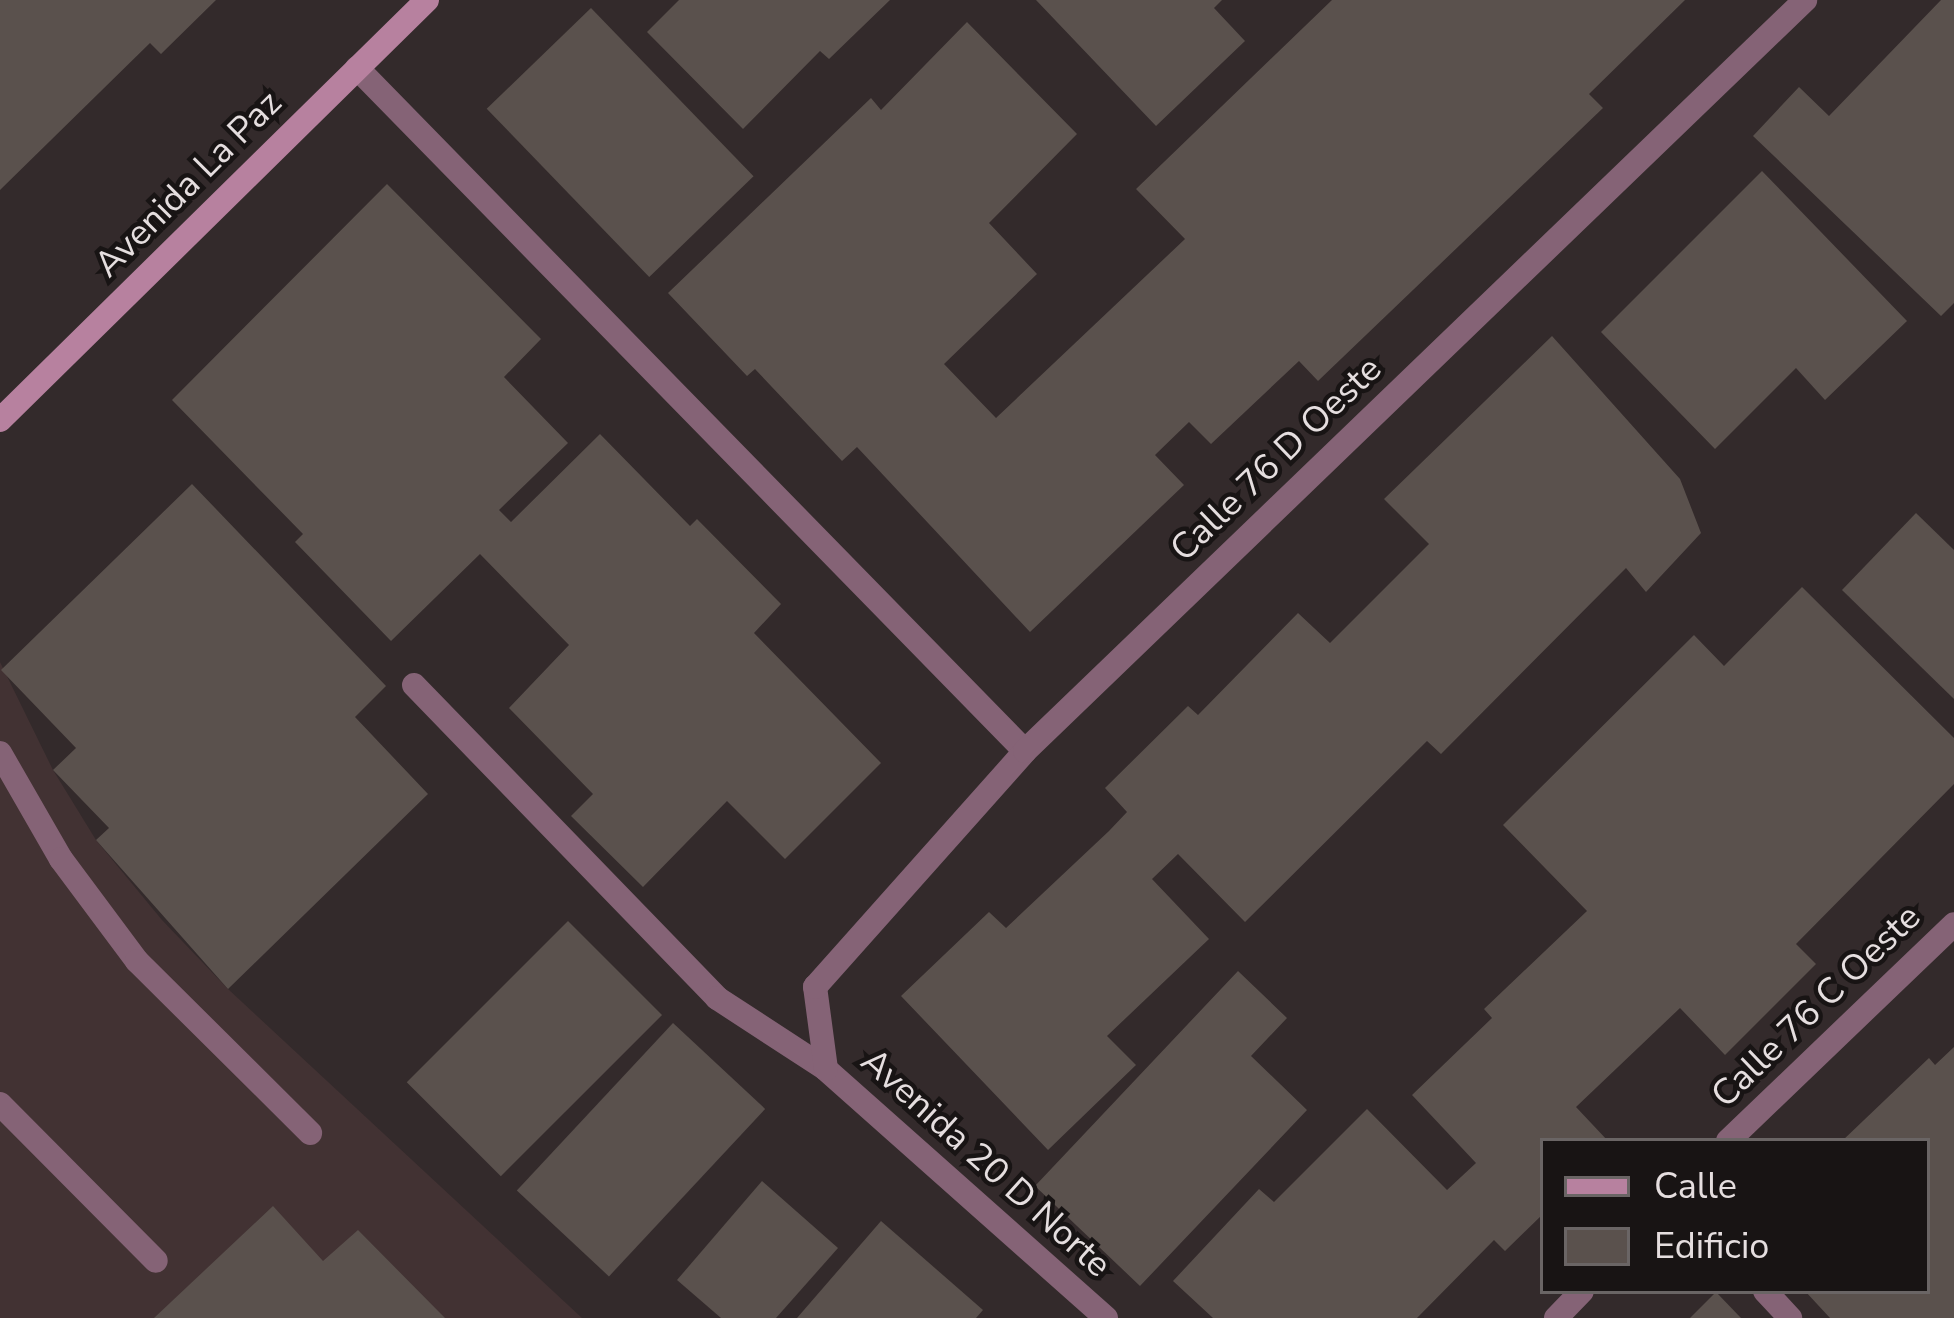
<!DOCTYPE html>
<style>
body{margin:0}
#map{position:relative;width:1954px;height:1318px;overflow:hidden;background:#332a2b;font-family:"Nunito Sans",sans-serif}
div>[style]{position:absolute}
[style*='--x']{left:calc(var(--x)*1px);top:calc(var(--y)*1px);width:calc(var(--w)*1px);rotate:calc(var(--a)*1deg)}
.built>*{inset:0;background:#423233}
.building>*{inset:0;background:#5a514d;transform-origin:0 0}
.service>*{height:24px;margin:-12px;padding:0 12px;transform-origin:12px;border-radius:12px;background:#856376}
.minor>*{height:24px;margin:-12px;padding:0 12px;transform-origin:12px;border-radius:12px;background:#856376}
.secondary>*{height:24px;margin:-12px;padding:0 12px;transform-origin:12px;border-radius:12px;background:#b7819f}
span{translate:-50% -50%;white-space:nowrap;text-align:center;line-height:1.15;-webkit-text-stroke:9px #181414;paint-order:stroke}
.street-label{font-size:36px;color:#e5dedf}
.legend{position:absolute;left:1540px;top:1138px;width:390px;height:156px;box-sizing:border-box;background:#181414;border:3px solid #6a6565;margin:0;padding:15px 21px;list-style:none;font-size:36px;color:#e5dedf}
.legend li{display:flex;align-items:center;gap:24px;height:60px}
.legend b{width:60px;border:3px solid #6a6565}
</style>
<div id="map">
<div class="built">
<div style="clip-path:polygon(0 662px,53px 770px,96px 840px,162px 920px,228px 989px,582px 1318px,0 1318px)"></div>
</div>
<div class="building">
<div style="clip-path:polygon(0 0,216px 0,161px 54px,150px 43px,0 190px)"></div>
<div style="clip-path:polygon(679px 0,890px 0,829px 59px,820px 51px,743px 129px,647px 32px)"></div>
<div style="clip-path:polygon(1036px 0,1222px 0,1214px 8px,1245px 41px,1156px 126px)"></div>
<div style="clip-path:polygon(1332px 0,1685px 0,1589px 94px,1603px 108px,1318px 381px,1299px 361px,1211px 444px,1189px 422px,1155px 455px,1184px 485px,1030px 632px,857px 447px,842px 461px,755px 369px,747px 376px,668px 293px,871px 98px,881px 110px,967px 22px,1077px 134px,989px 223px,1037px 274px,944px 364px,996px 418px,1185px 239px,1136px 189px)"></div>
<div style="clip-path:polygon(1941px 0,1954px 0,1954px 303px,1941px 316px,1753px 136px,1799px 87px,1829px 116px)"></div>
<div style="left:591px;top:8px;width:234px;height:145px;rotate:46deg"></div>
<div style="clip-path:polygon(1762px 171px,1907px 321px,1825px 400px,1796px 368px,1715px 449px,1601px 332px)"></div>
<div style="clip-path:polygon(387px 184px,541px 339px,504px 377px,568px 443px,499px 510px,511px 522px,600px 434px,690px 526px,697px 519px,781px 604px,754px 633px,881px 763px,785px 859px,727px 801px,643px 887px,571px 816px,593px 794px,509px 708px,569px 645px,480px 554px,391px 641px,295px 542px,303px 534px,172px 400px)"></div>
<div style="clip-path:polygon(1552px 336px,1680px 479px,1701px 533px,1646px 592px,1626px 568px,1441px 754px,1427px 741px,1245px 922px,1178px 854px,1152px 879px,1209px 939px,1107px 1036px,1136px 1065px,1048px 1150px,901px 996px,989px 912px,1006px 928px,1109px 831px,1127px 812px,1105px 788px,1188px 706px,1198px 715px,1298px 613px,1330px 643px,1429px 544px,1384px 499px)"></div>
<div style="clip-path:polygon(192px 484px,386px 686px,355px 717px,428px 794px,228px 989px,96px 840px,109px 828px,53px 770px,76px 748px,1px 670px)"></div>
<div style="clip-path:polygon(1916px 513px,1954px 550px,1954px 699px,1842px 590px)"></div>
<div style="clip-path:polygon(1802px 587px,1954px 738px,1954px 784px,1796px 944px,1816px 964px,1725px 1055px,1680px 1008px,1576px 1107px,1608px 1141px,1543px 1141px,1543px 1214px,1505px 1251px,1494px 1240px,1417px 1318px,1213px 1318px,1173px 1281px,1259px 1189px,1274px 1202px,1367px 1109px,1447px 1190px,1476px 1163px,1412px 1095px,1492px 1018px,1484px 1009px,1587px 911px,1503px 825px,1694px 635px,1724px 666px)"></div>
<div style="left:568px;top:921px;width:133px;height:228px;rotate:45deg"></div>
<div style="clip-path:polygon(1238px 971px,1287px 1018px,1251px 1056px,1307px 1110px,1140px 1286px,1035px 1186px)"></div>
<div style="left:673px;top:1023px;width:126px;height:229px;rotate:43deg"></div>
<div style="clip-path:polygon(1954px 1047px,1954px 1318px,1830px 1318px,1805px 1291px,1927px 1291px,1927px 1141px,1842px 1141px,1929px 1058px,1935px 1065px)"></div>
<div style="clip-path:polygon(762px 1181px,838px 1248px,776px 1318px,721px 1318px,677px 1280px)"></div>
<div style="clip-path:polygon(273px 1206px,323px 1261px,358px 1230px,445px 1318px,154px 1318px)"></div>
<div style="clip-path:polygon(881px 1221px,983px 1310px,976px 1318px,797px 1318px)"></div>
<div style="clip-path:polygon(1716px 1292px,1741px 1318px,1690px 1318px)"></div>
</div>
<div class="service">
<div style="--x:414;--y:685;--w:436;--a:45.9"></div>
<div style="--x:717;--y:998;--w:130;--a:33.1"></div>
<div style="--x:0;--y:753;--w:122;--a:60.1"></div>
<div style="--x:61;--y:859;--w:127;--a:53.3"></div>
<div style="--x:137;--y:961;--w:244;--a:44.8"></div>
<div style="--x:0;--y:1104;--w:221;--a:45.2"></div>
<div style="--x:1765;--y:1291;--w:37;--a:47"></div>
</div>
<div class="minor">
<div style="--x:357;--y:68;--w:955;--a:45.64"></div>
<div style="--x:1728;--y:1141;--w:313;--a:-43.8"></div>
<div style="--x:1106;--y:1318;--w:375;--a:-138.4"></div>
<div style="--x:826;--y:1069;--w:83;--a:-97.6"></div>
<div style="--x:815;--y:987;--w:316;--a:-48.3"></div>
<div style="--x:1025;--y:751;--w:1083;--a:-43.91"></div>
<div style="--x:1556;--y:1318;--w:37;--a:-46"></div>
</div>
<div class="secondary">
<div style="--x:0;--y:420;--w:599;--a:-44.53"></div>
</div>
<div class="street-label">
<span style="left:188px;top:184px;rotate:-45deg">Avenida La Paz</span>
<span style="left:1276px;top:459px;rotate:-44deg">Calle 76 D Oeste</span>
<span style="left:1816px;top:1006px;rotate:-44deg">Calle 76 C Oeste</span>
<span style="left:986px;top:1163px;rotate:42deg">Avenida 20 D Norte</span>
</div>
<ul class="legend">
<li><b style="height:15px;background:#b7819f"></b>Calle</li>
<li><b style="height:33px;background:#5a514d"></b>Edificio</li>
</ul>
</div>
